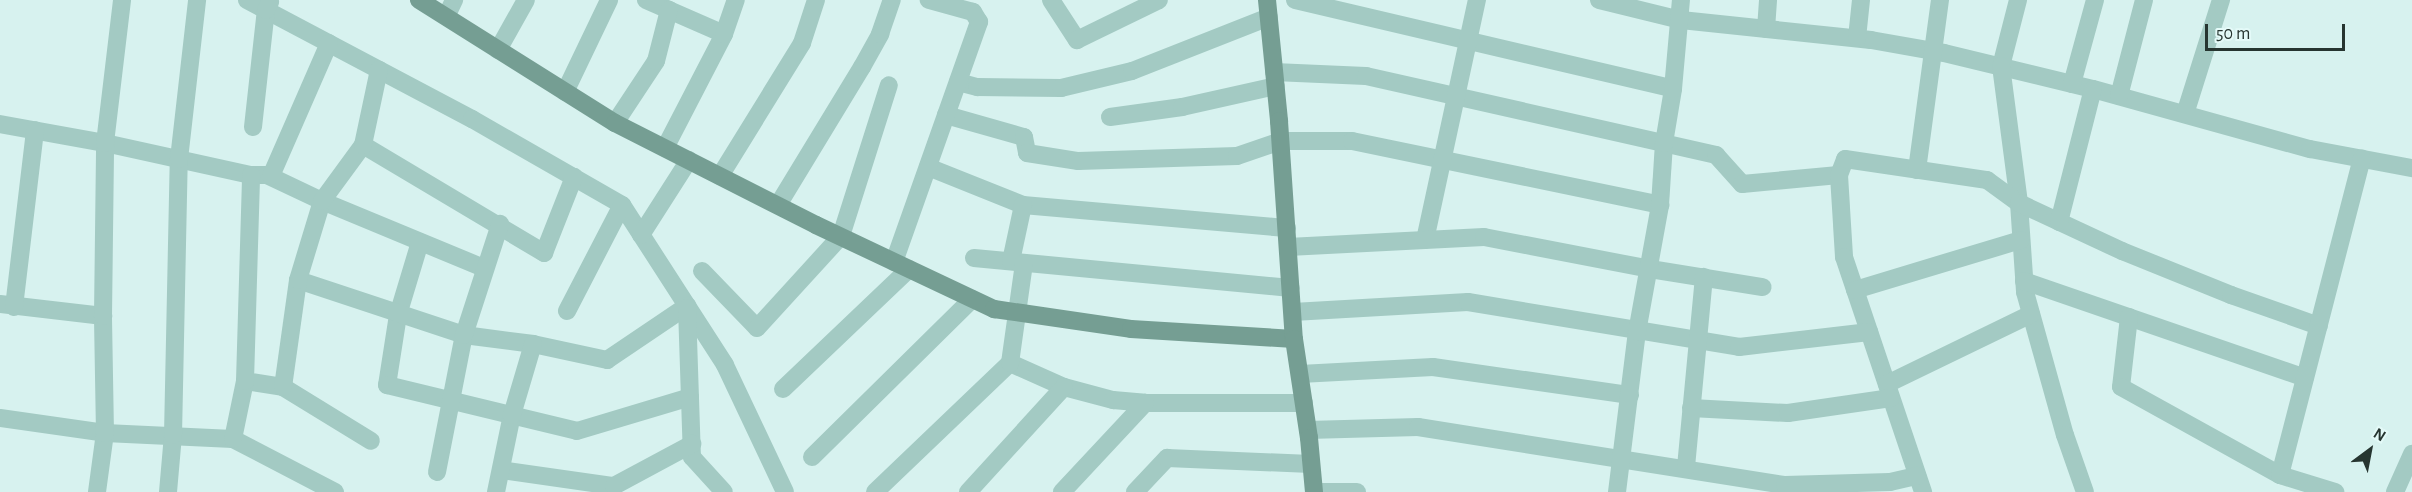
<!DOCTYPE html>
<style>
body{margin:0}
#map{position:relative;width:2412px;height:492px;overflow:hidden;background:#d7f2ef;font-family:"Alegreya Sans",sans-serif}
div>[style]{position:absolute}
[style*='--x']{left:calc(var(--x)*1px);top:calc(var(--y)*1px);width:calc(var(--w)*1px);rotate:calc(var(--a)*1deg)}
.street>*{height:18px;margin:-9px;padding:0 9px;transform-origin:9px;border-radius:9px;background:#a3cac3}
.secondary>*{height:18px;margin:-9px;padding:0 9px;transform-origin:9px;border-radius:9px;background:#759e93}
span{translate:-50% -50%;white-space:nowrap;text-align:center;line-height:1.15;-webkit-text-stroke:6px #e4faf8;paint-order:stroke}
.north{position:absolute;left:2340px;top:420px;width:60px;height:60px;-webkit-text-stroke:4px #e4faf8;paint-order:stroke;rotate:32deg;font-size:16px;font-weight:700;line-height:24px;text-align:center;color:#263530}
.north::after{content:'';display:block;margin:auto;width:21px;height:27px;background:#263530;clip-path:polygon(50% 0,100% 100%,50% 72%,0 100%)}
.scale{position:absolute;left:2205px;top:24px;width:140px;height:27px;box-sizing:border-box;border:3px solid #263530;border-top:0;padding-left:8px;font-size:18px;line-height:21px;white-space:nowrap;color:#263530;-webkit-text-stroke:4px #e4faf8;paint-order:stroke}
</style>
<div id="map">
<div class="street">
<div style="--x:247;--y:0;--w:255;--a:27.9"></div>
<div style="--x:472;--y:119;--w:173;--a:29.8"></div>
<div style="--x:622;--y:205;--w:190;--a:57.2"></div>
<div style="--x:725;--y:365;--w:140;--a:64.7"></div>
<div style="--x:646;--y:0;--w:85;--a:23.6"></div>
<div style="--x:1051;--y:0;--w:48;--a:57"></div>
<div style="--x:1077;--y:40;--w:91;--a:-26"></div>
<div style="--x:1295;--y:0;--w:388;--a:13.2"></div>
<div style="--x:1599;--y:0;--w:84;--a:13.7"></div>
<div style="--x:1681;--y:20;--w:191;--a:6"></div>
<div style="--x:1871;--y:40;--w:74;--a:10.1"></div>
<div style="--x:1944;--y:53;--w:153;--a:13.6"></div>
<div style="--x:2093;--y:89;--w:225;--a:15.5"></div>
<div style="--x:2310;--y:149;--w:104;--a:10.6"></div>
<div style="--x:2018;--y:0;--w:68;--a:104.4"></div>
<div style="--x:2001;--y:66;--w:138;--a:82.5"></div>
<div style="--x:2019;--y:203;--w:89;--a:86.1"></div>
<div style="--x:2025;--y:292;--w:148;--a:74.4"></div>
<div style="--x:2065;--y:435;--w:60;--a:70.7"></div>
<div style="--x:447;--y:15;--w:17;--a:-65"></div>
<div style="--x:1766;--y:29;--w:29;--a:-86"></div>
<div style="--x:1857;--y:38;--w:38;--a:-84"></div>
<div style="--x:498;--y:50;--w:57;--a:-60.8"></div>
<div style="--x:1274;--y:72;--w:92;--a:2.5"></div>
<div style="--x:1366;--y:76;--w:359;--a:12.7"></div>
<div style="--x:1716;--y:155;--w:39;--a:48"></div>
<div style="--x:1742;--y:184;--w:97;--a:-5.3"></div>
<div style="--x:1839;--y:175;--w:17;--a:-69"></div>
<div style="--x:1845;--y:159;--w:144;--a:8.4"></div>
<div style="--x:1987;--y:180;--w:39;--a:36"></div>
<div style="--x:2019;--y:203;--w:114;--a:25"></div>
<div style="--x:2122;--y:251;--w:118;--a:22"></div>
<div style="--x:2231;--y:295;--w:93;--a:19.4"></div>
<div style="--x:958;--y:82;--w:20;--a:15"></div>
<div style="--x:977;--y:87;--w:84;--a:0.7"></div>
<div style="--x:1061;--y:88;--w:73;--a:-13.5"></div>
<div style="--x:1132;--y:71;--w:147;--a:-21.5"></div>
<div style="--x:2072;--y:84;--w:87;--a:-74.7"></div>
<div style="--x:565;--y:92;--w:102;--a:-64.4"></div>
<div style="--x:2119;--y:96;--w:99;--a:-75.4"></div>
<div style="--x:2185;--y:114;--w:120;--a:-72.5"></div>
<div style="--x:946;--y:115;--w:81;--a:15.8"></div>
<div style="--x:1024;--y:137;--w:16;--a:79"></div>
<div style="--x:1027;--y:153;--w:52;--a:8.9"></div>
<div style="--x:1078;--y:161;--w:159;--a:-1.8"></div>
<div style="--x:1237;--y:156;--w:46;--a:-18.8"></div>
<div style="--x:1281;--y:141;--w:71;--a:0"></div>
<div style="--x:1352;--y:141;--w:315;--a:11.7"></div>
<div style="--x:1110;--y:117;--w:73;--a:-7.9"></div>
<div style="--x:1182;--y:107;--w:96;--a:-12.6"></div>
<div style="--x:615;--y:123;--w:74;--a:-56.5"></div>
<div style="--x:656;--y:61;--w:53;--a:-75.7"></div>
<div style="--x:0;--y:124;--w:107;--a:10.3"></div>
<div style="--x:105;--y:143;--w:149;--a:12.4"></div>
<div style="--x:251;--y:175;--w:16;--a:0"></div>
<div style="--x:267;--y:175;--w:61;--a:25.3"></div>
<div style="--x:322;--y:201;--w:175;--a:22.5"></div>
<div style="--x:253;--y:127;--w:118;--a:-83.7"></div>
<div style="--x:266;--y:10;--w:9;--a:-63"></div>
<div style="--x:363;--y:145;--w:211;--a:30.8"></div>
<div style="--x:544;--y:253;--w:82;--a:-68.5"></div>
<div style="--x:665;--y:148;--w:128;--a:-62.6"></div>
<div style="--x:724;--y:34;--w:36;--a:-71"></div>
<div style="--x:928;--y:167;--w:102;--a:21.8"></div>
<div style="--x:1023;--y:205;--w:265;--a:5"></div>
<div style="--x:1917;--y:170;--w:172;--a:-82.3"></div>
<div style="--x:1839;--y:175;--w:82;--a:86.5"></div>
<div style="--x:1844;--y:257;--w:248;--a:71.4"></div>
<div style="--x:271;--y:176;--w:145;--a:-66.4"></div>
<div style="--x:720;--y:176;--w:156;--a:-58.3"></div>
<div style="--x:802;--y:43;--w:45;--a:-72"></div>
<div style="--x:778;--y:205;--w:162;--a:-58.7"></div>
<div style="--x:862;--y:67;--w:38;--a:-61"></div>
<div style="--x:880;--y:34;--w:36;--a:-71"></div>
<div style="--x:2059;--y:222;--w:137;--a:-75.7"></div>
<div style="--x:641;--y:235;--w:89;--a:-57.4"></div>
<div style="--x:1425;--y:240;--w:246;--a:-77.8"></div>
<div style="--x:420;--y:242;--w:76;--a:106.8"></div>
<div style="--x:398;--y:315;--w:71;--a:98.9"></div>
<div style="--x:387;--y:385;--w:195;--a:13.6"></div>
<div style="--x:577;--y:431;--w:118;--a:-16.7"></div>
<div style="--x:1288;--y:247;--w:196;--a:-2.9"></div>
<div style="--x:1484;--y:237;--w:169;--a:10.9"></div>
<div style="--x:1650;--y:269;--w:114;--a:9.1"></div>
<div style="--x:974;--y:258;--w:318;--a:5.4"></div>
<div style="--x:1011;--y:261;--w:57;--a:-77.9"></div>
<div style="--x:894;--y:262;--w:255;--a:-70.5"></div>
<div style="--x:979;--y:22;--w:12;--a:-121"></div>
<div style="--x:973;--y:12;--w:46;--a:-164.7"></div>
<div style="--x:702;--y:271;--w:79;--a:46"></div>
<div style="--x:757;--y:328;--w:125;--a:-47.6"></div>
<div style="--x:841;--y:236;--w:158;--a:-72.4"></div>
<div style="--x:298;--y:280;--w:175;--a:18.3"></div>
<div style="--x:464;--y:335;--w:70;--a:7.4"></div>
<div style="--x:533;--y:344;--w:76;--a:12.2"></div>
<div style="--x:607;--y:360;--w:97;--a:-34"></div>
<div style="--x:2024;--y:281;--w:297;--a:19"></div>
<div style="--x:1855;--y:290;--w:173;--a:-16.8"></div>
<div style="--x:0;--y:304;--w:104;--a:6.6"></div>
<div style="--x:14;--y:307;--w:178;--a:-83.2"></div>
<div style="--x:687;--y:308;--w:149;--a:88.1"></div>
<div style="--x:692;--y:457;--w:47;--a:47.6"></div>
<div style="--x:567;--y:311;--w:119;--a:-62.6"></div>
<div style="--x:1293;--y:312;--w:175;--a:-3.3"></div>
<div style="--x:1468;--y:302;--w:275;--a:9.4"></div>
<div style="--x:1739;--y:347;--w:131;--a:-6.6"></div>
<div style="--x:2129;--y:317;--w:70;--a:96.5"></div>
<div style="--x:2121;--y:387;--w:182;--a:29"></div>
<div style="--x:2280;--y:475;--w:58;--a:17.2"></div>
<div style="--x:1010;--y:363;--w:59;--a:24"></div>
<div style="--x:1064;--y:387;--w:51;--a:14.9"></div>
<div style="--x:1113;--y:400;--w:32;--a:5"></div>
<div style="--x:1145;--y:403;--w:159;--a:0"></div>
<div style="--x:1300;--y:374;--w:133;--a:-3"></div>
<div style="--x:1433;--y:367;--w:199;--a:8.1"></div>
<div style="--x:245;--y:381;--w:38;--a:9"></div>
<div style="--x:283;--y:387;--w:103;--a:31.5"></div>
<div style="--x:1887;--y:384;--w:160;--a:-25.9"></div>
<div style="--x:283;--y:387;--w:108;--a:-82"></div>
<div style="--x:298;--y:280;--w:83;--a:-73.1"></div>
<div style="--x:322;--y:201;--w:69;--a:-53.8"></div>
<div style="--x:363;--y:145;--w:77;--a:-78"></div>
<div style="--x:783;--y:389;--w:174;--a:-43.6"></div>
<div style="--x:1691;--y:408;--w:97;--a:3"></div>
<div style="--x:1788;--y:413;--w:104;--a:-8.3"></div>
<div style="--x:0;--y:418;--w:106;--a:8.1"></div>
<div style="--x:105;--y:433;--w:128;--a:2.7"></div>
<div style="--x:233;--y:439;--w:115;--a:27.5"></div>
<div style="--x:1308;--y:430;--w:110;--a:-1.6"></div>
<div style="--x:1418;--y:427;--w:372;--a:9"></div>
<div style="--x:1785;--y:485;--w:105;--a:-1.6"></div>
<div style="--x:1890;--y:482;--w:28;--a:-13"></div>
<div style="--x:233;--y:439;--w:59;--a:-78.3"></div>
<div style="--x:245;--y:381;--w:206;--a:-88.3"></div>
<div style="--x:812;--y:457;--w:225;--a:-44.6"></div>
<div style="--x:1686;--y:467;--w:191;--a:-84.6"></div>
<div style="--x:501;--y:470;--w:114;--a:8.1"></div>
<div style="--x:614;--y:486;--w:89;--a:-28.3"></div>
<div style="--x:437;--y:472;--w:140;--a:-78.9"></div>
<div style="--x:464;--y:335;--w:117;--a:-72"></div>
<div style="--x:2280;--y:475;--w:327;--a:-75.5"></div>
<div style="--x:97;--y:492;--w:60;--a:-82.3"></div>
<div style="--x:105;--y:433;--w:117;--a:-91"></div>
<div style="--x:103;--y:316;--w:173;--a:-89.3"></div>
<div style="--x:105;--y:143;--w:144;--a:-83.2"></div>
<div style="--x:168;--y:492;--w:57;--a:-85"></div>
<div style="--x:173;--y:435;--w:276;--a:-88.8"></div>
<div style="--x:179;--y:159;--w:160;--a:-83.5"></div>
<div style="--x:496;--y:492;--w:79;--a:-78.3"></div>
<div style="--x:512;--y:415;--w:74;--a:-73.5"></div>
<div style="--x:875;--y:492;--w:187;--a:-43.7"></div>
<div style="--x:1010;--y:363;--w:101;--a:-82"></div>
<div style="--x:968;--y:492;--w:142;--a:-47.6"></div>
<div style="--x:1062;--y:492;--w:122;--a:-47"></div>
<div style="--x:1135;--y:492;--w:47;--a:-46.7"></div>
<div style="--x:1167;--y:458;--w:144;--a:2.4"></div>
<div style="--x:1314;--y:492;--w:43;--a:0"></div>
<div style="--x:1617;--y:492;--w:161;--a:-82.9"></div>
<div style="--x:1637;--y:332;--w:129;--a:-79.7"></div>
<div style="--x:1660;--y:205;--w:62;--a:-86.3"></div>
<div style="--x:1664;--y:143;--w:55;--a:-80.5"></div>
<div style="--x:1673;--y:89;--w:89;--a:-84.9"></div>
<div style="--x:2395;--y:492;--w:42;--a:-65.9"></div>
</div>
<div class="secondary">
<div style="--x:419;--y:0;--w:231;--a:32.1"></div>
<div style="--x:615;--y:123;--w:225;--a:26.9"></div>
<div style="--x:816;--y:225;--w:197;--a:25.3"></div>
<div style="--x:994;--y:309;--w:138;--a:8.3"></div>
<div style="--x:1131;--y:329;--w:163;--a:3.5"></div>
<div style="--x:1267;--y:0;--w:122;--a:84.3"></div>
<div style="--x:1279;--y:121;--w:219;--a:86.1"></div>
<div style="--x:1294;--y:339;--w:100;--a:81.4"></div>
<div style="--x:1309;--y:438;--w:54;--a:84.7"></div>
</div>
<div class="north">N</div>
<div class="scale">50 m</div>
</div>
